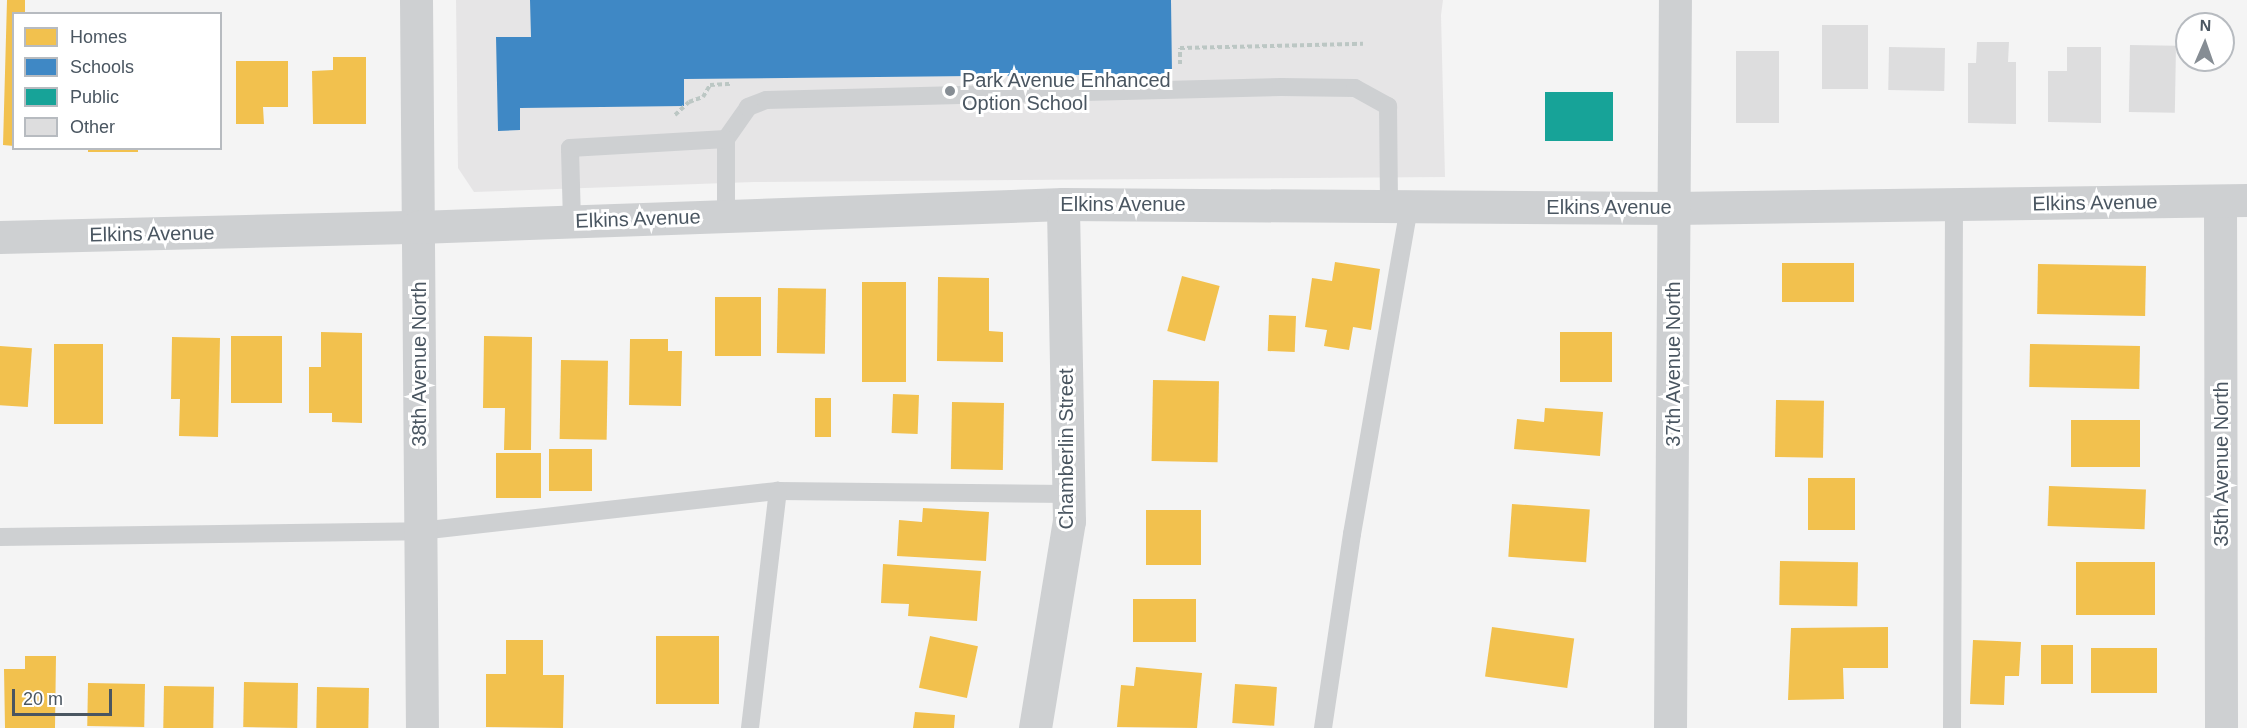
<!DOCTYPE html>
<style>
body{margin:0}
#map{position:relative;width:2247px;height:728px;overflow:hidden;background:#f4f4f4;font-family:Helvetica,sans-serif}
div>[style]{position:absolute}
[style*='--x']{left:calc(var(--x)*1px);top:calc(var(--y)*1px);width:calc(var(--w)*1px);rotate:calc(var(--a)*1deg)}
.education>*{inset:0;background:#e6e5e6}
.homes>*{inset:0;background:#f2c14e;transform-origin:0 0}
.schools>*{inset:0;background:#3f88c5}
.public>*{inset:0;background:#17a398;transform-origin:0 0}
.building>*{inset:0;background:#ddddde;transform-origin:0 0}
.path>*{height:4px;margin-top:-2px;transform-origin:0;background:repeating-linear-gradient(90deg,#bcc7c4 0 4.5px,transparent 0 7.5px)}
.service>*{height:18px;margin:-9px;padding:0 9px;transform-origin:9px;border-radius:9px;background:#ced0d2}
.minor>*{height:33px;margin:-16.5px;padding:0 16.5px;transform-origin:16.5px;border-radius:16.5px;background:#ced0d2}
.dots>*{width:16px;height:16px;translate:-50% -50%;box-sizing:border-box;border:3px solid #fff;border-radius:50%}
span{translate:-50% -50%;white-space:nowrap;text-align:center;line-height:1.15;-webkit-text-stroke:6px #fff;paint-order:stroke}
.poi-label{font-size:20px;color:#4a5661}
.left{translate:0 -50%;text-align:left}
.street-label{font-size:20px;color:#4a5661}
.legend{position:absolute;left:12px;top:12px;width:210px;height:138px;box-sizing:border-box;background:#fff;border:2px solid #b7bbc0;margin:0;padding:8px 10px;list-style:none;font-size:18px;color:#4a5661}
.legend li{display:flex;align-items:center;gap:12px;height:30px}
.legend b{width:30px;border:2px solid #b7bbc0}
.north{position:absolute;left:2175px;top:12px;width:60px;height:60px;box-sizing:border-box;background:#fff;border:2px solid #b7bbc0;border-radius:50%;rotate:2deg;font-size:16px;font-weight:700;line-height:24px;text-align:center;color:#4a5661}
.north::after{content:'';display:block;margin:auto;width:21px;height:27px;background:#868d94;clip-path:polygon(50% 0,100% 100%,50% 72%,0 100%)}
.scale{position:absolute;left:12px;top:689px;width:100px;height:27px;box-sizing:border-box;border:3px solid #4a5661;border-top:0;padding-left:8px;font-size:18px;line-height:21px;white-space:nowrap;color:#4a5661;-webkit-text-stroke:4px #fff;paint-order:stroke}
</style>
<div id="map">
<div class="education">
<div style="clip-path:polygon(456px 0,1443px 0,1441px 15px,1445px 177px,754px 182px,474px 192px,458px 168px)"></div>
</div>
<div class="homes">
<div style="clip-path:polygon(7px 0,25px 0,25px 14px,14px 14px,14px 146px,3px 145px)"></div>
<div style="clip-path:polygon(333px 57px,366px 57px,366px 124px,313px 124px,312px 71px,333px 70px)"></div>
<div style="clip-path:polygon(236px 61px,288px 61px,288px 107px,263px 107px,264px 124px,236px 124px)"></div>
<div style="left:88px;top:148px;width:50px;height:4px"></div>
<div style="clip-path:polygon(1335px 262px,1380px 269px,1371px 330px,1353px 327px,1349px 350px,1324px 346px,1327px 330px,1305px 327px,1312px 278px,1332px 281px)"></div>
<div style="left:1782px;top:263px;width:72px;height:39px"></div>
<div style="left:2038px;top:264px;width:108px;height:50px;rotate:1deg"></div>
<div style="left:1182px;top:276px;width:39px;height:57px;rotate:15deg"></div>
<div style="clip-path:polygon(938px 277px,989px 278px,989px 331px,1003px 332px,1003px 362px,937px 361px)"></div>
<div style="left:862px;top:282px;width:44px;height:100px"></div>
<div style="left:778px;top:288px;width:48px;height:65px;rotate:1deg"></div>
<div style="left:715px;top:297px;width:46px;height:59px"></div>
<div style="left:1269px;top:315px;width:27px;height:36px;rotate:2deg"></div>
<div style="clip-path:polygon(321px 332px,362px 333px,362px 423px,332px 422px,332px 413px,309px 413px,309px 367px,321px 367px)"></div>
<div style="left:1560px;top:332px;width:52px;height:50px"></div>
<div style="left:231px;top:336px;width:51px;height:67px"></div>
<div style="clip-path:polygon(484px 336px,532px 337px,531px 450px,504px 450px,505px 408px,483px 408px)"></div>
<div style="clip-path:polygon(172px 337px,220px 338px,218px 437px,179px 436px,180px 399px,171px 399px)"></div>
<div style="clip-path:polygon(630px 339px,668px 339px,668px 351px,682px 351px,681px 406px,629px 405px)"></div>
<div style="left:54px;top:344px;width:49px;height:80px"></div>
<div style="left:2030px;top:344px;width:110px;height:43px;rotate:1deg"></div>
<div style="left:0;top:346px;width:32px;height:59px;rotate:4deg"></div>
<div style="left:561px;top:360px;width:47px;height:79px;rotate:1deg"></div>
<div style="left:1153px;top:380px;width:66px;height:81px;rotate:1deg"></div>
<div style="left:893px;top:394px;width:26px;height:39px;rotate:2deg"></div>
<div style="left:815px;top:398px;width:16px;height:39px"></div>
<div style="left:1776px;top:400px;width:48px;height:57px;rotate:1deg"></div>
<div style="left:952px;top:402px;width:52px;height:67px;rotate:1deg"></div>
<div style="clip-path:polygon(1545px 408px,1603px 412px,1600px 456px,1514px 449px,1517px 419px,1544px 422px)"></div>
<div style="left:2071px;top:420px;width:69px;height:47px"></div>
<div style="left:549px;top:449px;width:43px;height:42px"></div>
<div style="left:496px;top:453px;width:45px;height:45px"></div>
<div style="left:1808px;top:478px;width:47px;height:52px"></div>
<div style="left:2049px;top:486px;width:97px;height:40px;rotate:2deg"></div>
<div style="left:1512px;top:504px;width:78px;height:53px;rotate:4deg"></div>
<div style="clip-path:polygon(923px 508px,989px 512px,986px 561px,897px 556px,899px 520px,922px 522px)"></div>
<div style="left:1146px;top:510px;width:55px;height:55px"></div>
<div style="left:1780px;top:561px;width:78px;height:44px;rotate:1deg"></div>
<div style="left:2076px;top:562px;width:79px;height:53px"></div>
<div style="clip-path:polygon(883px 564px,981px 571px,977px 621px,908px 616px,909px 604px,881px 603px)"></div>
<div style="left:1133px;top:599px;width:63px;height:43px"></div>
<div style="left:1492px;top:627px;width:83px;height:50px;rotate:8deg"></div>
<div style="clip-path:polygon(1888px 627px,1888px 668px,1843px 668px,1844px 699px,1788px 700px,1791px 628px)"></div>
<div style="left:656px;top:636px;width:63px;height:68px"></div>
<div style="left:930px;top:636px;width:49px;height:53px;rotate:12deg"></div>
<div style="clip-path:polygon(506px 640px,543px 640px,543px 675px,564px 675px,563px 728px,486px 727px,486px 674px,506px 674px)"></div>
<div style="clip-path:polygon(1973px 640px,2021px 642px,2019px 676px,2005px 676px,2004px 705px,1970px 704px)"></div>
<div style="left:2041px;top:645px;width:32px;height:39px"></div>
<div style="left:2091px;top:648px;width:66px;height:45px"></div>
<div style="clip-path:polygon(25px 656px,56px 656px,55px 728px,5px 728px,4px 669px,25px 669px)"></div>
<div style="clip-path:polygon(1136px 667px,1202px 673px,1197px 728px,1117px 727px,1121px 685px,1134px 686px)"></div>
<div style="left:244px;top:682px;width:54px;height:45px;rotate:1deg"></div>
<div style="left:88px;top:683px;width:57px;height:43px;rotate:1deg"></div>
<div style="left:1235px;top:684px;width:42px;height:39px;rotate:4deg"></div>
<div style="left:164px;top:686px;width:50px;height:42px;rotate:1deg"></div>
<div style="left:317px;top:687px;width:52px;height:41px;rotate:1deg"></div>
<div style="clip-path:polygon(915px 712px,955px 715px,954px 728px,913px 728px)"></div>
</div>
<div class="schools">
<div style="clip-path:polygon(530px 0,1171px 0,1172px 74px,684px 79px,684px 106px,520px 108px,520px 130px,498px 131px,496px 37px,531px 37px)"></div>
</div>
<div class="public">
<div style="left:1545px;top:92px;width:68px;height:49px"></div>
</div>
<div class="building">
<div style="left:1822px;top:25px;width:46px;height:64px"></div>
<div style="clip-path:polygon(1977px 42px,2009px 42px,2008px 62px,2016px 62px,2016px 124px,1968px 123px,1968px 63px,1976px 63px)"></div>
<div style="left:2130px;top:45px;width:46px;height:67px;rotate:1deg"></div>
<div style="left:1889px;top:47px;width:56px;height:43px;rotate:1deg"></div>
<div style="clip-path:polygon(2067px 47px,2101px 47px,2101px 123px,2048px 122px,2048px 71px,2067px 71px)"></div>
<div style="left:1736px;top:51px;width:43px;height:72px"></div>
</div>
<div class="path">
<div style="--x:1180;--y:64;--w:16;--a:-90"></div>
<div style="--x:1180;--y:48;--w:183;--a:-1.3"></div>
<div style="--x:675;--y:115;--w:19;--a:-43"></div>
<div style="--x:689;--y:102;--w:15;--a:-20"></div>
<div style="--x:703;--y:97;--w:14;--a:-60"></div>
<div style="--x:710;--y:85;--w:22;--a:-3"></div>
</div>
<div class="service">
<div style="--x:726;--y:216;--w:77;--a:-90"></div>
<div style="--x:726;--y:139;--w:39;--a:-55"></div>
<div style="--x:748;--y:107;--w:19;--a:-21"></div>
<div style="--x:766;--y:100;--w:515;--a:-1.45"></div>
<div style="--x:1281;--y:87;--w:74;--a:0.8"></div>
<div style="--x:1355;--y:88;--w:38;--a:29"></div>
<div style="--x:1388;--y:106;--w:100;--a:89.4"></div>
<div style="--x:572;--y:221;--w:73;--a:-91.6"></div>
<div style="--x:570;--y:148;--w:156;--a:-3.3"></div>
<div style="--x:0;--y:537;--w:420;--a:-0.8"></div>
<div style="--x:420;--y:531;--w:360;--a:-6.4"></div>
<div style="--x:778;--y:491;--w:290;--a:0.6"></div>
<div style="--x:750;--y:728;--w:239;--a:-83.3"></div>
<div style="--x:1323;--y:728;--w:196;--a:-81.5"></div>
<div style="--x:1352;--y:534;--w:333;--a:-80.1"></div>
<div style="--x:1952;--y:728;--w:523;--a:-89.78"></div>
</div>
<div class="minor">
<div style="--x:416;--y:0;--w:728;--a:89.53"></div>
<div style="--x:2220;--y:201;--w:527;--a:89.89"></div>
<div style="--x:0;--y:237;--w:418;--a:-1.4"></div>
<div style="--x:418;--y:227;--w:645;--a:-2.04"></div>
<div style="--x:1063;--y:204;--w:611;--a:0.38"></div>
<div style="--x:1674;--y:208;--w:573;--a:-0.8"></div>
<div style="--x:1035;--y:728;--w:210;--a:-80.7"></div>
<div style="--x:1069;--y:521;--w:317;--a:-91.1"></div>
<div style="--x:1670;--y:728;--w:728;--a:-89.61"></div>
</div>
<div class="dots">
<div style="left:950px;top:91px;background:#868d94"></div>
</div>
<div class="poi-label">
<span class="left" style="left:962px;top:92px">Park Avenue Enhanced<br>Option School</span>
</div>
<div class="street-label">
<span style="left:2095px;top:203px;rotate:-1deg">Elkins Avenue</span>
<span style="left:1123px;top:204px">Elkins Avenue</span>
<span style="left:1609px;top:207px">Elkins Avenue</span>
<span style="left:638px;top:219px;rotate:-2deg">Elkins Avenue</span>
<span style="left:152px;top:234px;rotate:-1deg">Elkins Avenue</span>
<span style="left:419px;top:364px;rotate:-90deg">38th Avenue North</span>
<span style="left:1673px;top:364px;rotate:-90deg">37th Avenue North</span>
<span style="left:1066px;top:449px;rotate:-90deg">Chamberlin Street</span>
<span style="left:2221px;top:464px;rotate:-90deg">35th Avenue North</span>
</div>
<ul class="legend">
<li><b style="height:16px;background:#f2c14e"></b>Homes</li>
<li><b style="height:16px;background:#3f88c5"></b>Schools</li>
<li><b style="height:16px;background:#17a398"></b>Public</li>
<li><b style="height:16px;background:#ddddde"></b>Other</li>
</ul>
<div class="north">N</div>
<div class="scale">20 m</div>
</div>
